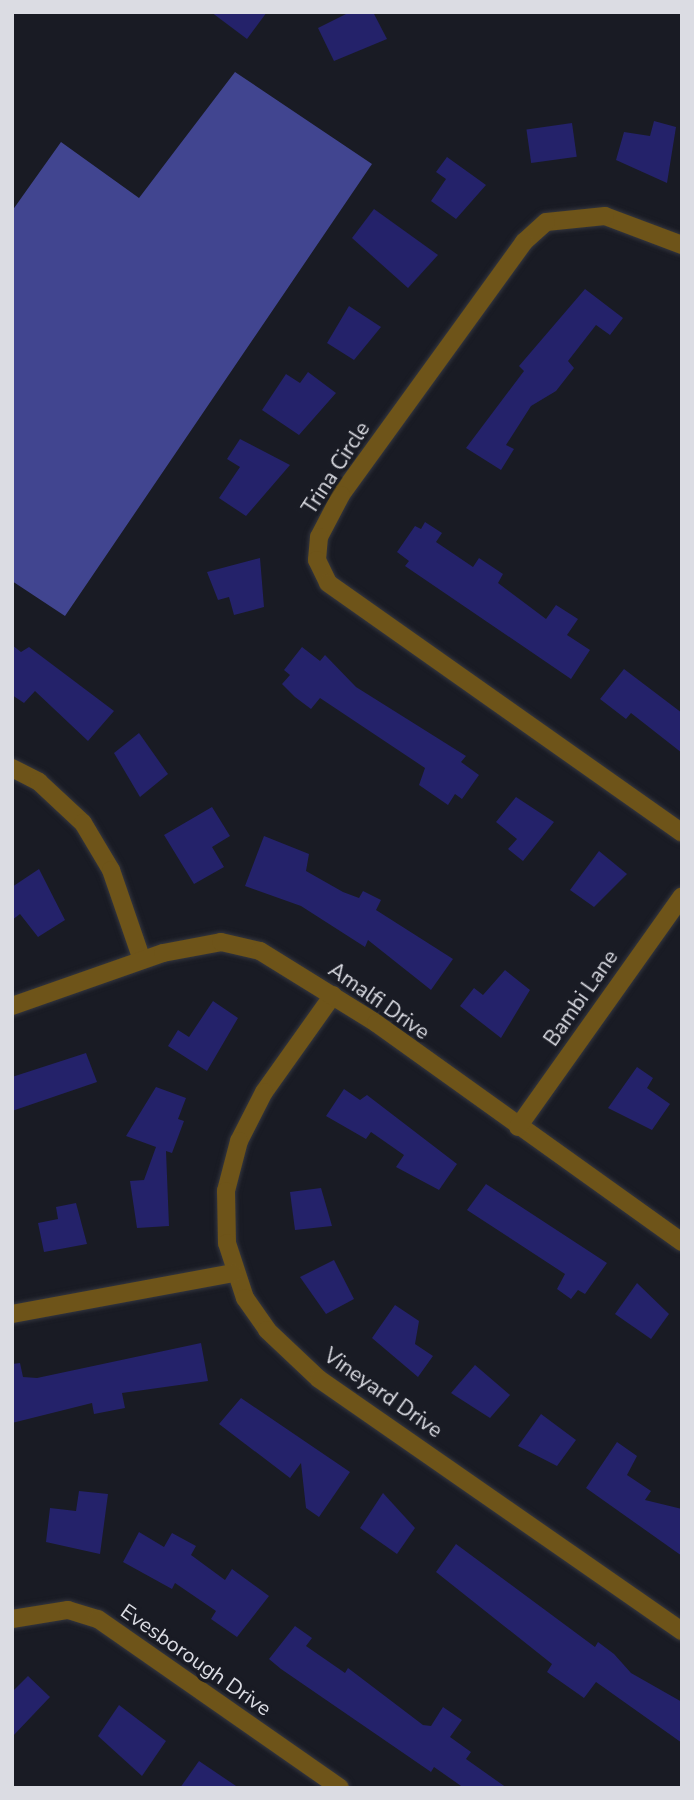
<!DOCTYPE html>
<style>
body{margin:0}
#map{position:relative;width:694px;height:1800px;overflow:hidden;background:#191b24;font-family:"Nunito Sans",sans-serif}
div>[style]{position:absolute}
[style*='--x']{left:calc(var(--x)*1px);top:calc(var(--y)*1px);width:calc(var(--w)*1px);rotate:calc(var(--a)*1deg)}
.forest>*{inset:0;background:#414590}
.building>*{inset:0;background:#24226a;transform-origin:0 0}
.roads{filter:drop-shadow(0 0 2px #34363f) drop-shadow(0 0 2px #34363f)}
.street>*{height:18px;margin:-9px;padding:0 9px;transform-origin:9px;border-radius:9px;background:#6e5419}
span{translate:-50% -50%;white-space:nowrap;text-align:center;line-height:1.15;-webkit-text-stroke:7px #191b24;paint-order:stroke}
.street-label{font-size:21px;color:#dbdce3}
.frame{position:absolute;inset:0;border:14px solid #dbdce3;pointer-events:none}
</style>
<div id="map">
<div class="forest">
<div style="clip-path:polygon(235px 72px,372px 164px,65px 616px,12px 581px,12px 211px,61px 142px,139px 198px)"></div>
</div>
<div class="building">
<div style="clip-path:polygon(211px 12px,267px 12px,247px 39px)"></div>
<div style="clip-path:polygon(350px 12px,373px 12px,387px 39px,334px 61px,318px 28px)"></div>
<div style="clip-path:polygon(654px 121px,676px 127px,667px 183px,616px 160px,624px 132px,650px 136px)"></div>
<div style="left:572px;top:123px;width:34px;height:46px;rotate:82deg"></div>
<div style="clip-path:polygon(447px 157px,486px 185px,456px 219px,431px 201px,446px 179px,436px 172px)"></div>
<div style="clip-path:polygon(374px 209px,438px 255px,408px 288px,352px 238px)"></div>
<div style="clip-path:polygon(585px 289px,623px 318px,610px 335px,596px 325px,568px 361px,574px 368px,556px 391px,531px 406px,506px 445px,514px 449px,501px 470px,466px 448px,524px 371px,519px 366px)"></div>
<div style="clip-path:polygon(349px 306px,381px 327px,354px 360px,327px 343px)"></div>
<div style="clip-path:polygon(308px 372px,336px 393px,299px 435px,262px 410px,286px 374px,300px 383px)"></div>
<div style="clip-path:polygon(240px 439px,290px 465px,246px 516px,219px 498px,240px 467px,227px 459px)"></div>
<div style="clip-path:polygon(425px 522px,442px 533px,436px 542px,473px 567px,479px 558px,503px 574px,498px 583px,546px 619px,556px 605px,578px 619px,567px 635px,590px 650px,571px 679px,405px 566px,409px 561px,397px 552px,415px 526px,421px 529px)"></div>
<div style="clip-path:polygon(260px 558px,264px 607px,234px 615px,229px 597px,218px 600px,207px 572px)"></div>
<div style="clip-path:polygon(12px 645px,21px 652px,29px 647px,114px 711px,88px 741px,35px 691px,24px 703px,12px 695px)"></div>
<div style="clip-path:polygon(302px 647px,320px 661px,325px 655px,356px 687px,466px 756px,461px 762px,479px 775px,462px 799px,455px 794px,448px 805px,419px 785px,425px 768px,320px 698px,311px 709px,295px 697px,282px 684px,290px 675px,284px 670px)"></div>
<div style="clip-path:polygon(624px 669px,682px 713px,682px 753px,631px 713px,626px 719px,600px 699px)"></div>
<div style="clip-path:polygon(139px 733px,168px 774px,140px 797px,114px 753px)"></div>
<div style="clip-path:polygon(516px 797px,554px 822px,523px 861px,508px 849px,517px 839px,496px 822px)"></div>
<div style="clip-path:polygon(212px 807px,230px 836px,212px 847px,224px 867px,194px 884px,164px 835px)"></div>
<div style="clip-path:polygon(264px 836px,309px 854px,306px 871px,343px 892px,359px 898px,363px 891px,381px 900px,376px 910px,453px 959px,431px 990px,368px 940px,365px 947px,301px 906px,245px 886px)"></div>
<div style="clip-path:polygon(599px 851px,627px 874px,594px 907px,570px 890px)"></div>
<div style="clip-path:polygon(39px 869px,65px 920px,38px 937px,20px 914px,12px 920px,12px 887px)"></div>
<div style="clip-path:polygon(505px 970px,530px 990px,501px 1038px,460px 1006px,474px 988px,483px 995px)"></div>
<div style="clip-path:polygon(213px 1001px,238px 1018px,207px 1071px,168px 1046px,178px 1030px,189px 1037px)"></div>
<div style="clip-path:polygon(86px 1053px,97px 1082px,12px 1111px,12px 1077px)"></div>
<div style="clip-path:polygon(637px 1067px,653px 1078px,647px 1088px,670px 1104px,652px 1130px,608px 1108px)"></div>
<div style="clip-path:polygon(156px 1087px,186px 1098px,178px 1119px,184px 1121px,172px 1153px,166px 1151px,169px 1226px,137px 1228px,130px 1181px,144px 1180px,156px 1147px,126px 1136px)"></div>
<div style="clip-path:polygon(344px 1089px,360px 1100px,367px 1095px,457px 1164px,439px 1190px,396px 1167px,404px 1155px,371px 1132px,366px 1139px,326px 1116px)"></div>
<div style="clip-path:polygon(486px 1184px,607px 1263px,585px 1294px,578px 1290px,571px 1299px,557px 1289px,565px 1274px,467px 1210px)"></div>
<div style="clip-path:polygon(321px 1188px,332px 1226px,295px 1230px,290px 1192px)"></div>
<div style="clip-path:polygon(76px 1203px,87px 1244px,44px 1252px,38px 1223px,58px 1219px,56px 1207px)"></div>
<div style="clip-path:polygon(334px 1260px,354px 1299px,326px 1314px,300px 1277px)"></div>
<div style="clip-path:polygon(637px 1283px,669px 1314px,651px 1339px,615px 1314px)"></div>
<div style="clip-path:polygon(395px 1305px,419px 1321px,415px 1344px,433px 1356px,418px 1377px,372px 1338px)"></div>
<div style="clip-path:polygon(201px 1343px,208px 1381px,122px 1393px,125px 1408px,94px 1414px,92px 1403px,12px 1423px,12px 1364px,20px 1363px,23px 1377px,37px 1378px)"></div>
<div style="clip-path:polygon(475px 1365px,510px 1395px,490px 1418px,451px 1393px)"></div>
<div style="clip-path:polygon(241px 1398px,350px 1472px,319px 1517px,306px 1508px,301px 1463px,290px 1478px,219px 1424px)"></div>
<div style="clip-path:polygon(541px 1414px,576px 1440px,557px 1466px,518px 1446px)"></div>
<div style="clip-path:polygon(617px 1442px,637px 1456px,627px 1475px,651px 1491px,645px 1500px,682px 1509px,682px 1556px,586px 1488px)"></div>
<div style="clip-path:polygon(79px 1491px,108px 1494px,100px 1554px,46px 1542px,50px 1508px,76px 1511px)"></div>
<div style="clip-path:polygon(383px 1493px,415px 1528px,397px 1554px,360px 1528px)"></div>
<div style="clip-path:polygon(139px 1532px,164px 1547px,172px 1533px,196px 1546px,191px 1555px,225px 1580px,232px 1569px,269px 1596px,237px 1637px,211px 1619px,216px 1611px,175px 1583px,172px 1589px,123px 1562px)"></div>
<div style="clip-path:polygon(456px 1544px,595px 1647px,598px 1642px,614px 1654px,631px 1673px,682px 1702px,682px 1743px,596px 1682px,584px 1698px,547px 1672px,552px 1664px,436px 1572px)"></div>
<div style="clip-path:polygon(295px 1626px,312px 1638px,306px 1646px,345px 1673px,348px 1668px,423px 1725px,431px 1726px,443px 1707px,462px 1720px,450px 1737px,471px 1752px,466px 1759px,507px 1788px,464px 1788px,434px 1767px,431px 1772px,281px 1669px,269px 1659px)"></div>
<div style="clip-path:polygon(28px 1676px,50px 1697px,12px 1737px,12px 1692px)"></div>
<div style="clip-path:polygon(119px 1705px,166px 1741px,142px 1776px,98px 1736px)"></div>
<div style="clip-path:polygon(199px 1761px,239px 1788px,180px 1788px)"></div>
</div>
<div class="roads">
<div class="street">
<div style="--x:682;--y:245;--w:82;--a:-159.4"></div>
<div style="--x:605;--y:216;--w:59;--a:174.2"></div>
<div style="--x:546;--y:222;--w:30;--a:138"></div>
<div style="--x:524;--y:242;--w:312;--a:125.9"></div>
<div style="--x:341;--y:495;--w:47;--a:117.6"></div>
<div style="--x:319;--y:537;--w:23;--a:95"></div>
<div style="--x:317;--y:560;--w:25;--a:64"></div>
<div style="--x:328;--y:583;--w:433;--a:35.2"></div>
<div style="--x:12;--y:768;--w:30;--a:27"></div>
<div style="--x:39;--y:782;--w:60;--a:43"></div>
<div style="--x:83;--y:823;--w:55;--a:59.2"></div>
<div style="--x:111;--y:870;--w:95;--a:71"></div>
<div style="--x:333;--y:995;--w:119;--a:125.4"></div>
<div style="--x:264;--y:1092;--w:55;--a:117"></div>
<div style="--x:239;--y:1141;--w:52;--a:104.6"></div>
<div style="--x:226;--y:1191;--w:52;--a:88.9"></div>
<div style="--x:227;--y:1243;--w:58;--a:71.9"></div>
<div style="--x:245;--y:1298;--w:39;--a:55"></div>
<div style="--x:267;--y:1330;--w:71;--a:43.3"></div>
<div style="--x:319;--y:1379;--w:442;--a:34.8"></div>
<div style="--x:12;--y:1006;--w:160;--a:-19.3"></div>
<div style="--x:163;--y:953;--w:59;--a:-10.7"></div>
<div style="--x:221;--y:942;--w:40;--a:13"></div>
<div style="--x:260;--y:951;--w:137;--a:31.8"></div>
<div style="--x:376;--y:1023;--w:376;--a:35.6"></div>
<div style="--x:518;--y:1127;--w:283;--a:-54.6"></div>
<div style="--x:12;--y:1314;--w:225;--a:-10.5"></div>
<div style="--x:12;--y:1619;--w:57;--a:-9.1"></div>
<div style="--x:68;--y:1610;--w:31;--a:17"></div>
<div style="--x:98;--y:1619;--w:295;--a:34.9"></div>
</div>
</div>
<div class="street-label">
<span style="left:336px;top:468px;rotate:-57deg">Trina Circle</span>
<span style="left:581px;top:998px;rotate:-55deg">Bambi Lane</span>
<span style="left:379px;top:1001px;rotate:35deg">Amalfi Drive</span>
<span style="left:383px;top:1393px;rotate:35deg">Vineyard Drive</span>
<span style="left:196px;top:1660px;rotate:35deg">Evesborough Drive</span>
</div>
<div class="frame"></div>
</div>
